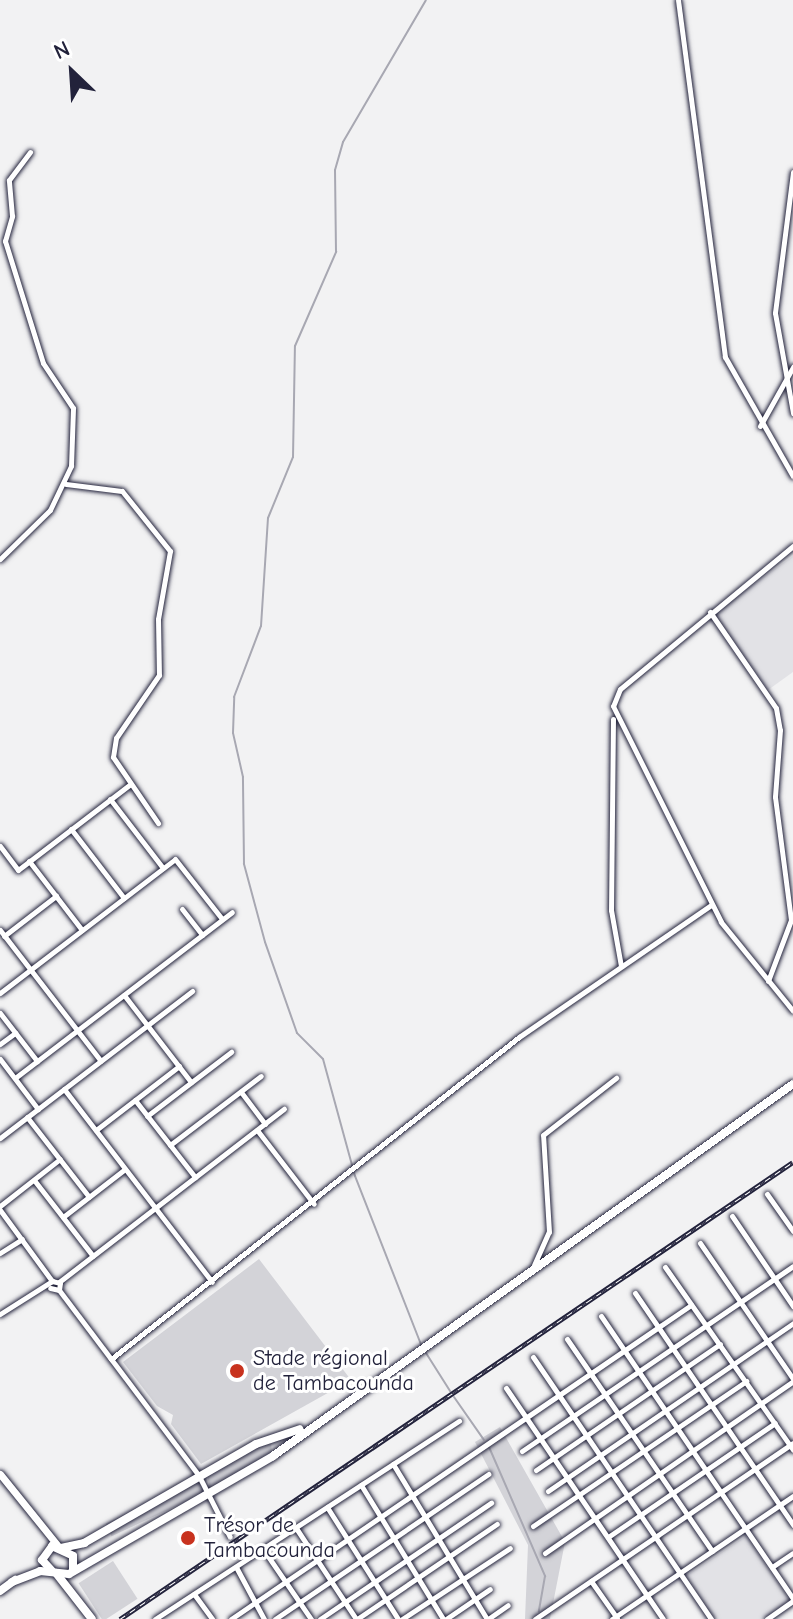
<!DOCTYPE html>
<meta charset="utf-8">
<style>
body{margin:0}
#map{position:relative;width:793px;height:1619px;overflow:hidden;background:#f2f2f3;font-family:"Comic Neue",sans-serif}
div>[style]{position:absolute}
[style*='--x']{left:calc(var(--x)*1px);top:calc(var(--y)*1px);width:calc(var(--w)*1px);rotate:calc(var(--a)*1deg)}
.built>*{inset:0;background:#e2e2e6}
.green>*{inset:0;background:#d3d3d8;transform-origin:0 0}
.stream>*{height:2px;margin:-1px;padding:0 1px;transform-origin:1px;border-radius:1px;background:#a8a8b2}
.roads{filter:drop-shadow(0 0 2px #22223b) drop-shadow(0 0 2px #22223b)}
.minor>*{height:5px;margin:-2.5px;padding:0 2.5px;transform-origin:2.5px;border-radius:2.5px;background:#fff}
.major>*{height:7px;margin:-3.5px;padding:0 3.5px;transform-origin:3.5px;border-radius:3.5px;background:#fff}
.highway>*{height:8px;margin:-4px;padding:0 4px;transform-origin:4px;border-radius:4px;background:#fff}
.rail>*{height:5px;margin-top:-2.5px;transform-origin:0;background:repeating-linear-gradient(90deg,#fff 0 6px,#22223b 0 12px);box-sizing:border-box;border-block:2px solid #22223b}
.dots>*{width:22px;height:22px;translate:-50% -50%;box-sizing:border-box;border:4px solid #fff;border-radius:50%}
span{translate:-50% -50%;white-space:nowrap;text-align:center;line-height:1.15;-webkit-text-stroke:6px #fff;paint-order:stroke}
.poi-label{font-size:22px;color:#22223b}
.left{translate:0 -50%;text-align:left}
.north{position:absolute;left:32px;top:32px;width:80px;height:80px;-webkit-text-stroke:6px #fff;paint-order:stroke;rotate:335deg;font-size:22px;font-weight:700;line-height:32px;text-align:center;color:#22223b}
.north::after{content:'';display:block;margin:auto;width:28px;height:36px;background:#22223b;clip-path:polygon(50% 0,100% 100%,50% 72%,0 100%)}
</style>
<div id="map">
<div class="built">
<div style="clip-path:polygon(793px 556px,793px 672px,768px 690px,714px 613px)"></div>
<div style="clip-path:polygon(746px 1536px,790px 1601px,763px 1619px,715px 1619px,686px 1576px)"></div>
</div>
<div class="green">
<div style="clip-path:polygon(259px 1259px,351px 1380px,201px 1464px,171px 1424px,173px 1415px,157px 1406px,123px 1362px)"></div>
<div style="clip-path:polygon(500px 1427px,565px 1542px,550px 1619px,525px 1619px,528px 1545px,475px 1442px)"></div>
<div style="clip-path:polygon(261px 1443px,271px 1443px,272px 1453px,210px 1488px,207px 1475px)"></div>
<div style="left:199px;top:1480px;width:14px;height:103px;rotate:65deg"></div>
<div style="left:113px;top:1561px;width:45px;height:41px;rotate:57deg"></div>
</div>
<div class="stream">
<div style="--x:422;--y:1347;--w:184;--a:-111.4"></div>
<div style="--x:355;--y:1176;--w:121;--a:-105.3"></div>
<div style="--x:323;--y:1059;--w:37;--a:-135"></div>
<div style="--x:297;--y:1033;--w:96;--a:-109.4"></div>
<div style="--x:265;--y:942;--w:81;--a:-105.1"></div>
<div style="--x:244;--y:864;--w:87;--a:-90.7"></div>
<div style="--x:243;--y:777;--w:45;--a:-102.8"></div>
<div style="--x:233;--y:733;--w:36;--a:-88"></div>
<div style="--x:234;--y:697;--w:76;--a:-69.2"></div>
<div style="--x:261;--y:626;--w:108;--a:-86.3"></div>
<div style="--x:268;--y:518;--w:66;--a:-67.7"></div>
<div style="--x:293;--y:457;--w:111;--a:-89"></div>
<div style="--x:295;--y:346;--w:103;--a:-66.4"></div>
<div style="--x:336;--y:252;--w:82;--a:-90.7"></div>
<div style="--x:335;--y:170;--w:29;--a:-74"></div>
<div style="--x:343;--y:142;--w:164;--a:-59.7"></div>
<div style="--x:426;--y:1353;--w:45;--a:57.7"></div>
<div style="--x:454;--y:1397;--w:52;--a:55.1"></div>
<div style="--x:489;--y:1447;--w:141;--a:66.5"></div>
<div style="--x:545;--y:1576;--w:36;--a:100"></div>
</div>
<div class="roads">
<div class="minor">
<div style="--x:678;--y:0;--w:360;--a:82.5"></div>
<div style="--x:725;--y:357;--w:137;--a:60.3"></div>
<div style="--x:793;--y:172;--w:142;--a:97.3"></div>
<div style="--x:775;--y:313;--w:102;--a:79.8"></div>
<div style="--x:760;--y:426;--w:68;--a:-60.8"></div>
<div style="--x:66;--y:484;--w:56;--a:7.1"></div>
<div style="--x:122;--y:491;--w:77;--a:51.3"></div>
<div style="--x:170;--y:551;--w:69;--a:100"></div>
<div style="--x:158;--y:619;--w:56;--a:89"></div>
<div style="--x:159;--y:675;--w:76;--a:124.3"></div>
<div style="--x:116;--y:738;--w:19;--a:99"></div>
<div style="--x:113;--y:757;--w:80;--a:55.7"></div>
<div style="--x:793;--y:546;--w:224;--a:140.4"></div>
<div style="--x:620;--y:689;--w:18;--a:112"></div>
<div style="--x:613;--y:706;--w:241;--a:63.4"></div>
<div style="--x:721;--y:922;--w:114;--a:51"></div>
<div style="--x:0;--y:559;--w:70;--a:-44.4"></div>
<div style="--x:50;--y:510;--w:49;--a:-64.5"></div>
<div style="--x:71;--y:466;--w:58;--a:-88"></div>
<div style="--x:73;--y:408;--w:54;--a:-123.7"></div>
<div style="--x:43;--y:363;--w:128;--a:-107.3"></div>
<div style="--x:5;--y:241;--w:26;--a:-74"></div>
<div style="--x:12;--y:216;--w:36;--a:-95"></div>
<div style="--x:9;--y:180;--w:35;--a:-53"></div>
<div style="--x:710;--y:612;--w:116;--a:55.5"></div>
<div style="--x:776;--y:708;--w:22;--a:80"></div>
<div style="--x:780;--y:730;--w:67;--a:94.3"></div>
<div style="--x:775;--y:797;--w:124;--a:82.6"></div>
<div style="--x:791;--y:920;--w:65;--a:110.7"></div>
<div style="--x:613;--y:719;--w:191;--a:90.6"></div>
<div style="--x:611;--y:910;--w:57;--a:79.9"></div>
<div style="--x:110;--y:799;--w:87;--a:52.5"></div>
<div style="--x:71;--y:829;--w:87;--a:52.5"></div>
<div style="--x:0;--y:846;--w:30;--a:53"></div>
<div style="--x:18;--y:870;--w:140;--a:-37.4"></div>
<div style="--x:29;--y:861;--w:87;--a:52.5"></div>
<div style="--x:182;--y:909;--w:33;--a:52"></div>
<div style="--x:0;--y:930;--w:165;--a:52.4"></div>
<div style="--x:4;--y:936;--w:66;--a:-37.6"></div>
<div style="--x:0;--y:993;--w:220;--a:-37.4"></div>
<div style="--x:175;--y:859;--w:76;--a:51.9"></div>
<div style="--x:124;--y:995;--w:110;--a:52.4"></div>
<div style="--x:0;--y:1013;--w:61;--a:52.4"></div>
<div style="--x:0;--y:1044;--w:19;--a:-36"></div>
<div style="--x:0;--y:1059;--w:63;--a:52.8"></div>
<div style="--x:15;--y:1078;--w:273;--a:-37.4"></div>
<div style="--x:64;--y:1089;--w:243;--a:52.5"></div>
<div style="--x:241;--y:1092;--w:40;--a:53"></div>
<div style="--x:135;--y:1100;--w:98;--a:52.1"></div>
<div style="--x:147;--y:1116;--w:106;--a:-37.3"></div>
<div style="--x:27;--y:1117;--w:101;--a:52.2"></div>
<div style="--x:96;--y:1130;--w:105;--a:-37.6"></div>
<div style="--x:257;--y:1130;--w:93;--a:52.4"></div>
<div style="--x:0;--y:1138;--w:242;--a:-37.4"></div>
<div style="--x:170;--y:1145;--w:114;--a:-37.2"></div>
<div style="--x:34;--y:1180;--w:96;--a:52.2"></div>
<div style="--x:767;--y:1194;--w:45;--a:54.9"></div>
<div style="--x:0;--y:1206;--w:76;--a:-38.1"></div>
<div style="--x:0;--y:1210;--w:88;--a:53.8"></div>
<div style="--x:732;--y:1216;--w:109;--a:55.9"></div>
<div style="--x:63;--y:1217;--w:78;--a:-37.7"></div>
<div style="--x:700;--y:1243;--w:165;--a:55.6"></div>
<div style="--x:0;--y:1253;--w:26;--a:-32"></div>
<div style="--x:534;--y:1265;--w:36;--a:-66"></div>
<div style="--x:549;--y:1232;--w:97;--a:-93.5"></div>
<div style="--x:543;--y:1135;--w:93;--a:-38"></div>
<div style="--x:665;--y:1267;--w:223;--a:55"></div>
<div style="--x:59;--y:1282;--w:284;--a:-37.6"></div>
<div style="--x:59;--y:1290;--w:233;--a:53"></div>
<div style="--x:199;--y:1476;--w:68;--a:63.1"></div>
<div style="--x:635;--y:1293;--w:281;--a:55.7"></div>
<div style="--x:0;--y:1314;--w:62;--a:-32.4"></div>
<div style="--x:52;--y:1281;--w:8;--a:14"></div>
<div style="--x:60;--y:1283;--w:7;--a:98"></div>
<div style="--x:59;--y:1290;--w:9;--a:-167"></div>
<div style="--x:601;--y:1316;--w:341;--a:55.8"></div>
<div style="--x:567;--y:1339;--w:257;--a:55.6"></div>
<div style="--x:533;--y:1357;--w:317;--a:55.8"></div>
<div style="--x:111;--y:1359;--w:520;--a:-38.28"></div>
<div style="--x:519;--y:1037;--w:233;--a:-34.5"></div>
<div style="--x:506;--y:1388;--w:279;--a:55.8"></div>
<div style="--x:522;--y:1451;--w:328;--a:-34.3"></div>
<div style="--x:393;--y:1464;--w:181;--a:58.8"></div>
<div style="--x:536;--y:1470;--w:223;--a:-34.4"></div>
<div style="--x:361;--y:1485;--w:157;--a:58.5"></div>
<div style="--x:548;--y:1491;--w:297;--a:-34.4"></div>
<div style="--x:327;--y:1507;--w:133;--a:57.6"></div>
<div style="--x:533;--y:1526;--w:258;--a:-34.2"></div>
<div style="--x:296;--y:1528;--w:109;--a:56.6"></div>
<div style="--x:608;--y:1537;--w:202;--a:-34.3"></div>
<div style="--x:263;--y:1549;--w:85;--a:55.6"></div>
<div style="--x:545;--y:1553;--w:302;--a:-34.7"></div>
<div style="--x:236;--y:1567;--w:59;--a:61.7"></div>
<div style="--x:772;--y:1567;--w:25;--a:-34"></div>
<div style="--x:591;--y:1581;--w:45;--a:54.9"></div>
<div style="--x:194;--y:1594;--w:31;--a:54"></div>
<div style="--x:155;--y:1619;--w:363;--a:-33.1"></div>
<div style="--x:231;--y:1619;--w:557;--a:-34.32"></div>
<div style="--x:275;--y:1619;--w:258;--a:-34.2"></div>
<div style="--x:320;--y:1619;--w:207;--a:-34.2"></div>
<div style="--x:357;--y:1619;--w:169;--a:-34.2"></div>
<div style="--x:402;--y:1619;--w:129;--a:-33.3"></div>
<div style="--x:446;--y:1619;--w:53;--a:-34.3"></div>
<div style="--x:488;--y:1619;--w:24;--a:-35"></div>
<div style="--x:535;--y:1619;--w:312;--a:-34.3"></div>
<div style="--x:612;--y:1619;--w:219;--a:-34.2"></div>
<div style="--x:767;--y:1619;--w:32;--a:-35"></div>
</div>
<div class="major">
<div style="--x:0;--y:1474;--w:92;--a:51.1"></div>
</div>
<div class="highway">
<div style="--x:61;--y:1548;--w:24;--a:-12"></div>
<div style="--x:84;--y:1543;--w:198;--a:-29.9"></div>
<div style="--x:256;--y:1444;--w:46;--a:-18.8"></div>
<div style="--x:52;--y:1571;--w:15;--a:-132"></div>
<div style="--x:42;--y:1560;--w:17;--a:-54"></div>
<div style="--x:52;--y:1546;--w:23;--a:25"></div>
<div style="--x:73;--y:1556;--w:15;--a:90"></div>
<div style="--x:56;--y:1573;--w:58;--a:52"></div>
<div style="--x:12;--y:1582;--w:30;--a:-21"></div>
<div style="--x:40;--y:1571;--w:29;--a:6"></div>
<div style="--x:69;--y:1574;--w:236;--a:-30"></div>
<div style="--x:273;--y:1456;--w:639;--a:-35.58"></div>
<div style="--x:0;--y:1591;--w:19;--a:-36"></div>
</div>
</div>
<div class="rail">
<div style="--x:120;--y:1619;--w:813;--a:-34.18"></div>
</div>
<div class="dots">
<div style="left:237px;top:1371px;background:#c8321e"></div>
<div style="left:188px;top:1538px;background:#c8321e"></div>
</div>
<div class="poi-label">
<span class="left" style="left:253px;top:1371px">Stade régional<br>de Tambacounda</span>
<span class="left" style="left:204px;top:1538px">Trésor de<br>Tambacounda</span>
</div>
<div class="north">N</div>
</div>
